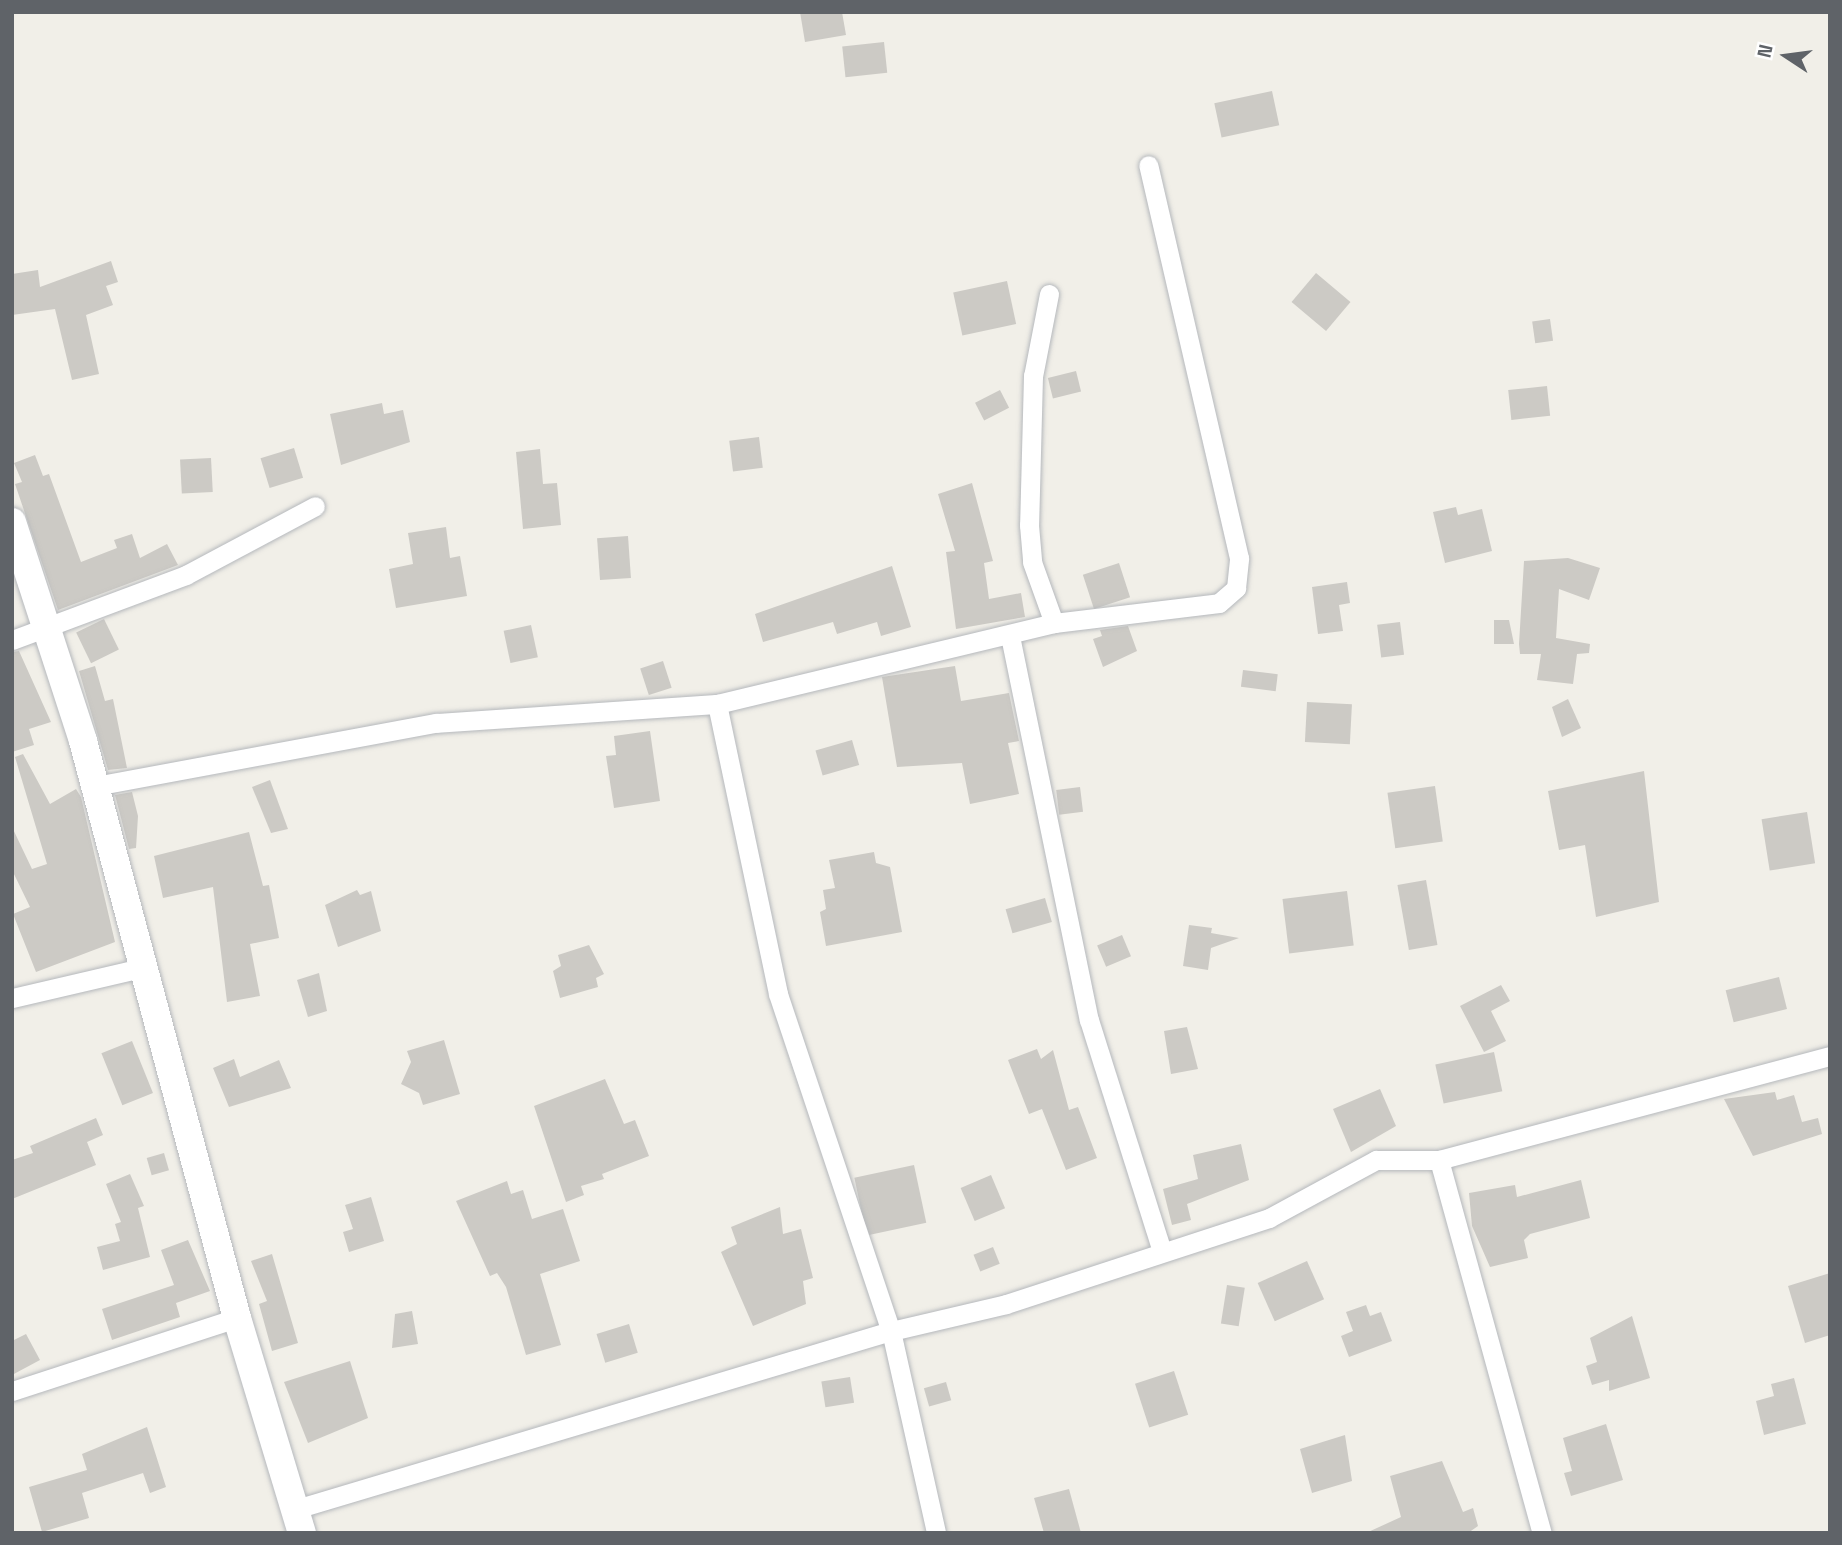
<!DOCTYPE html>
<style>
body{margin:0}
#map{position:relative;width:1842px;height:1545px;overflow:hidden;background:#f1efe8;font-family:"Space Grotesk",sans-serif}
div>[style]{position:absolute}
[style*='--x']{left:calc(var(--x)*1px);top:calc(var(--y)*1px);width:calc(var(--w)*1px);rotate:calc(var(--a)*1deg)}
.building>*{inset:0;background:#cccac5;transform-origin:0 0}
.roads{filter:drop-shadow(0 0 2px #b5b8bc) drop-shadow(0 0 2px #b5b8bc)}
.minor>*{height:19px;margin:-9.5px;padding:0 9.5px;transform-origin:9.5px;border-radius:9.5px;background:#fff}
.secondary>*{height:28px;margin:-14px;padding:0 14px;transform-origin:14px;border-radius:14px;background:#fff}
span{translate:-50% -50%;white-space:nowrap;text-align:center;line-height:1.15;-webkit-text-stroke:6px #fff;paint-order:stroke}
.frame{position:absolute;inset:0;border:14px solid #5f6368;pointer-events:none}
.north{position:absolute;left:1751px;top:21px;width:70px;height:70px;-webkit-text-stroke:5px #fff;paint-order:stroke;rotate:283deg;font-size:19px;font-weight:700;line-height:28px;text-align:center;color:#5f6368}
.north::after{content:'';display:block;margin:auto;width:24px;height:32px;background:#5f6368;clip-path:polygon(50% 0,100% 100%,50% 72%,0 100%)}
</style>
<div id="map">
<div class="building">
<div style="clip-path:polygon(800px 12px,842px 12px,846px 35px,805px 42px)"></div>
<div style="left:884px;top:42px;width:31px;height:42px;rotate:84deg"></div>
<div style="left:1272px;top:91px;width:35px;height:59px;rotate:78deg"></div>
<div style="clip-path:polygon(111px 261px,118px 282px,106px 286px,113px 305px,86px 315px,99px 374px,72px 380px,55px 309px,12px 315px,12px 274px,38px 270px,40px 287px)"></div>
<div style="left:1316px;top:273px;width:45px;height:38px;rotate:40deg"></div>
<div style="left:1007px;top:281px;width:44px;height:55px;rotate:78deg"></div>
<div style="left:1550px;top:319px;width:22px;height:18px;rotate:82deg"></div>
<div style="left:1076px;top:371px;width:21px;height:29px;rotate:76deg"></div>
<div style="left:1547px;top:386px;width:30px;height:39px;rotate:84deg"></div>
<div style="left:1000px;top:390px;width:20px;height:28px;rotate:63deg"></div>
<div style="clip-path:polygon(382px 403px,384px 414px,403px 410px,410px 442px,341px 465px,330px 414px)"></div>
<div style="left:759px;top:437px;width:31px;height:30px;rotate:83deg"></div>
<div style="left:294px;top:448px;width:31px;height:35px;rotate:73deg"></div>
<div style="clip-path:polygon(540px 449px,543px 484px,557px 483px,561px 525px,523px 529px,516px 452px)"></div>
<div style="clip-path:polygon(35px 455px,43px 476px,49px 474px,81px 562px,117px 548px,114px 540px,132px 534px,140px 558px,167px 544px,178px 565px,58px 610px,15px 484px,22px 482px,14px 463px)"></div>
<div style="left:211px;top:458px;width:34px;height:31px;rotate:87deg"></div>
<div style="clip-path:polygon(972px 483px,993px 561px,984px 563px,989px 599px,1021px 593px,1025px 617px,956px 629px,946px 552px,955px 551px,938px 494px)"></div>
<div style="clip-path:polygon(1456px 507px,1458px 515px,1482px 509px,1492px 551px,1445px 563px,1433px 512px)"></div>
<div style="clip-path:polygon(446px 527px,450px 558px,460px 556px,467px 596px,396px 608px,389px 569px,413px 564px,408px 533px)"></div>
<div style="left:628px;top:536px;width:42px;height:31px;rotate:86deg"></div>
<div style="clip-path:polygon(1568px 558px,1600px 568px,1589px 600px,1559px 589px,1556px 638px,1590px 644px,1589px 653px,1577px 654px,1573px 684px,1537px 680px,1541px 654px,1520px 654px,1519px 644px,1524px 561px)"></div>
<div style="left:1119px;top:563px;width:36px;height:38px;rotate:72deg"></div>
<div style="clip-path:polygon(892px 566px,911px 627px,881px 636px,877px 622px,837px 634px,833px 622px,763px 642px,755px 614px)"></div>
<div style="clip-path:polygon(1347px 582px,1350px 603px,1339px 605px,1343px 631px,1318px 634px,1312px 587px)"></div>
<div style="left:104px;top:619px;width:34px;height:31px;rotate:64deg"></div>
<div style="clip-path:polygon(1494px 620px,1509px 620px,1514px 644px,1494px 644px)"></div>
<div style="left:1400px;top:622px;width:33px;height:23px;rotate:83deg"></div>
<div style="left:531px;top:625px;width:33px;height:28px;rotate:78deg"></div>
<div style="clip-path:polygon(1128px 626px,1137px 651px,1103px 667px,1093px 639px,1102px 636px,1100px 630px)"></div>
<div style="clip-path:polygon(19px 651px,51px 722px,29px 729px,34px 745px,12px 752px,12px 652px)"></div>
<div style="left:663px;top:661px;width:28px;height:24px;rotate:72deg"></div>
<div style="clip-path:polygon(95px 666px,105px 701px,113px 699px,127px 768px,108px 770px,79px 671px)"></div>
<div style="clip-path:polygon(955px 666px,961px 701px,1009px 693px,1019px 741px,1008px 743px,1019px 794px,970px 804px,962px 763px,897px 767px,882px 677px)"></div>
<div style="left:1243px;top:670px;width:35px;height:17px;rotate:7deg"></div>
<div style="clip-path:polygon(1568px 699px,1581px 728px,1562px 737px,1552px 707px)"></div>
<div style="left:1307px;top:702px;width:45px;height:40px;rotate:3deg"></div>
<div style="clip-path:polygon(650px 731px,660px 801px,614px 808px,606px 756px,616px 755px,614px 736px)"></div>
<div style="left:852px;top:740px;width:26px;height:38px;rotate:74deg"></div>
<div style="clip-path:polygon(23px 754px,50px 804px,76px 789px,81px 797px,115px 942px,36px 972px,13px 914px,30px 907px,12px 870px,12px 827px,32px 869px,47px 864px,15px 757px)"></div>
<div style="clip-path:polygon(1644px 771px,1659px 902px,1596px 917px,1585px 845px,1559px 850px,1548px 791px)"></div>
<div style="clip-path:polygon(270px 780px,288px 829px,271px 833px,252px 787px)"></div>
<div style="left:1435px;top:786px;width:56px;height:48px;rotate:82deg"></div>
<div style="left:1080px;top:787px;width:25px;height:24px;rotate:83deg"></div>
<div style="clip-path:polygon(132px 792px,138px 816px,136px 848px,129px 849px,115px 795px)"></div>
<div style="left:1807px;top:812px;width:52px;height:46px;rotate:81deg"></div>
<div style="clip-path:polygon(249px 832px,263px 886px,269px 885px,279px 938px,250px 944px,260px 996px,227px 1002px,213px 887px,163px 898px,154px 856px)"></div>
<div style="clip-path:polygon(874px 852px,876px 863px,890px 867px,902px 932px,826px 946px,820px 912px,826px 909px,823px 890px,835px 888px,829px 860px)"></div>
<div style="left:1426px;top:880px;width:66px;height:29px;rotate:80deg"></div>
<div style="clip-path:polygon(357px 890px,360px 895px,371px 891px,381px 931px,338px 947px,325px 905px)"></div>
<div style="left:1347px;top:891px;width:55px;height:65px;rotate:83deg"></div>
<div style="left:1045px;top:898px;width:25px;height:41px;rotate:74deg"></div>
<div style="clip-path:polygon(1189px 925px,1212px 928px,1211px 933px,1239px 938px,1211px 948px,1208px 970px,1183px 966px)"></div>
<div style="left:1122px;top:935px;width:23px;height:27px;rotate:67deg"></div>
<div style="clip-path:polygon(589px 945px,604px 974px,596px 978px,598px 987px,560px 998px,553px 971px,561px 966px,558px 955px)"></div>
<div style="clip-path:polygon(319px 973px,327px 1011px,308px 1017px,297px 980px)"></div>
<div style="left:1779px;top:977px;width:33px;height:55px;rotate:76deg"></div>
<div style="clip-path:polygon(1501px 985px,1510px 1001px,1491px 1011px,1506px 1041px,1484px 1052px,1460px 1006px)"></div>
<div style="clip-path:polygon(1187px 1027px,1198px 1069px,1171px 1074px,1164px 1031px)"></div>
<div style="clip-path:polygon(444px 1040px,460px 1094px,423px 1105px,419px 1093px,401px 1084px,411px 1062px,407px 1051px)"></div>
<div style="left:132px;top:1041px;width:56px;height:33px;rotate:68deg"></div>
<div style="clip-path:polygon(1037px 1049px,1041px 1059px,1053px 1050px,1069px 1110px,1078px 1107px,1097px 1158px,1066px 1170px,1042px 1109px,1029px 1114px,1008px 1060px)"></div>
<div style="left:1494px;top:1052px;width:40px;height:60px;rotate:78deg"></div>
<div style="clip-path:polygon(234px 1059px,240px 1077px,279px 1060px,291px 1088px,229px 1107px,213px 1068px)"></div>
<div style="clip-path:polygon(605px 1079px,624px 1124px,635px 1120px,649px 1156px,602px 1174px,604px 1179px,581px 1186px,584px 1195px,566px 1202px,534px 1106px)"></div>
<div style="clip-path:polygon(1380px 1089px,1396px 1126px,1351px 1152px,1333px 1109px)"></div>
<div style="clip-path:polygon(1775px 1092px,1777px 1100px,1794px 1095px,1802px 1122px,1818px 1118px,1822px 1134px,1753px 1156px,1724px 1099px)"></div>
<div style="clip-path:polygon(96px 1118px,103px 1135px,87px 1142px,96px 1165px,12px 1199px,12px 1160px,33px 1153px,30px 1146px)"></div>
<div style="clip-path:polygon(1241px 1144px,1249px 1180px,1187px 1204px,1191px 1220px,1172px 1225px,1163px 1189px,1198px 1179px,1193px 1155px)"></div>
<div style="left:164px;top:1153px;width:18px;height:18px;rotate:74deg"></div>
<div style="left:914px;top:1165px;width:59px;height:61px;rotate:78deg"></div>
<div style="clip-path:polygon(130px 1174px,144px 1206px,138px 1208px,150px 1257px,103px 1270px,97px 1247px,120px 1241px,115px 1224px,121px 1222px,106px 1184px)"></div>
<div style="left:991px;top:1175px;width:36px;height:33px;rotate:67deg"></div>
<div style="clip-path:polygon(1581px 1180px,1590px 1218px,1530px 1234px,1524px 1240px,1528px 1258px,1490px 1267px,1472px 1226px,1469px 1193px,1515px 1185px,1517px 1197px)"></div>
<div style="clip-path:polygon(507px 1181px,511px 1194px,523px 1190px,532px 1219px,563px 1209px,580px 1261px,540px 1274px,561px 1345px,526px 1355px,506px 1287px,497px 1273px,490px 1276px,456px 1201px)"></div>
<div style="clip-path:polygon(371px 1197px,384px 1241px,349px 1252px,343px 1232px,353px 1229px,345px 1205px)"></div>
<div style="clip-path:polygon(780px 1207px,783px 1234px,801px 1229px,813px 1278px,803px 1281px,806px 1304px,753px 1326px,721px 1252px,737px 1244px,731px 1227px)"></div>
<div style="clip-path:polygon(188px 1240px,210px 1291px,176px 1303px,180px 1317px,112px 1340px,102px 1309px,174px 1285px,161px 1250px)"></div>
<div style="left:993px;top:1247px;width:18px;height:21px;rotate:68deg"></div>
<div style="clip-path:polygon(272px 1254px,298px 1343px,272px 1351px,259px 1304px,267px 1301px,251px 1261px)"></div>
<div style="left:1307px;top:1261px;width:42px;height:54px;rotate:66deg"></div>
<div style="clip-path:polygon(1830px 1273px,1830px 1335px,1805px 1343px,1788px 1286px)"></div>
<div style="left:1227px;top:1285px;width:18px;height:39px;rotate:9deg"></div>
<div style="clip-path:polygon(1366px 1305px,1370px 1316px,1381px 1312px,1392px 1341px,1349px 1357px,1341px 1336px,1353px 1331px,1346px 1312px)"></div>
<div style="clip-path:polygon(412px 1311px,418px 1344px,392px 1348px,395px 1314px)"></div>
<div style="clip-path:polygon(1632px 1316px,1650px 1378px,1609px 1391px,1609px 1380px,1592px 1385px,1586px 1366px,1597px 1362px,1590px 1338px)"></div>
<div style="left:629px;top:1324px;width:30px;height:34px;rotate:73deg"></div>
<div style="clip-path:polygon(26px 1334px,40px 1360px,12px 1375px,12px 1341px)"></div>
<div style="clip-path:polygon(350px 1361px,368px 1418px,308px 1443px,284px 1382px)"></div>
<div style="left:1174px;top:1371px;width:46px;height:41px;rotate:72deg"></div>
<div style="left:850px;top:1377px;width:26px;height:29px;rotate:81deg"></div>
<div style="clip-path:polygon(1794px 1378px,1806px 1424px,1764px 1435px,1756px 1401px,1774px 1396px,1771px 1384px)"></div>
<div style="left:946px;top:1382px;width:19px;height:23px;rotate:74deg"></div>
<div style="clip-path:polygon(1606px 1424px,1623px 1480px,1571px 1496px,1564px 1473px,1572px 1471px,1563px 1438px)"></div>
<div style="clip-path:polygon(147px 1427px,166px 1487px,150px 1493px,143px 1473px,82px 1493px,89px 1518px,42px 1532px,29px 1487px,87px 1470px,82px 1454px)"></div>
<div style="clip-path:polygon(1345px 1435px,1352px 1481px,1312px 1493px,1300px 1449px)"></div>
<div style="clip-path:polygon(1442px 1461px,1463px 1512px,1473px 1508px,1478px 1526px,1468px 1533px,1366px 1533px,1401px 1517px,1390px 1476px)"></div>
<div style="clip-path:polygon(1069px 1489px,1081px 1533px,1044px 1533px,1034px 1498px)"></div>
</div>
<div class="roads">
<div class="minor">
<div style="--x:1049;--y:294;--w:84;--a:101"></div>
<div style="--x:1033;--y:376;--w:149;--a:91.5"></div>
<div style="--x:1029;--y:525;--w:37;--a:85"></div>
<div style="--x:1032;--y:562;--w:65;--a:70.2"></div>
<div style="--x:1010;--y:636;--w:392;--a:78.4"></div>
<div style="--x:1089;--y:1020;--w:242;--a:72.5"></div>
<div style="--x:12;--y:640;--w:186;--a:-20.5"></div>
<div style="--x:186;--y:575;--w:146;--a:-28.1"></div>
<div style="--x:717;--y:704;--w:296;--a:78.1"></div>
<div style="--x:778;--y:994;--w:355;--a:71.5"></div>
<div style="--x:891;--y:1331;--w:207;--a:77.4"></div>
<div style="--x:95;--y:786;--w:347;--a:-10.5"></div>
<div style="--x:436;--y:723;--w:282;--a:-3.9"></div>
<div style="--x:717;--y:704;--w:347;--a:-13.5"></div>
<div style="--x:1054;--y:623;--w:166;--a:-6.9"></div>
<div style="--x:1219;--y:603;--w:23;--a:-41"></div>
<div style="--x:1236;--y:588;--w:30;--a:-84"></div>
<div style="--x:1239;--y:558;--w:403;--a:-103"></div>
<div style="--x:12;--y:998;--w:132;--a:-13.1"></div>
<div style="--x:1439;--y:1160;--w:387;--a:74.6"></div>
<div style="--x:12;--y:1391;--w:237;--a:-18"></div>
<div style="--x:296;--y:1509;--w:621;--a:-16.66"></div>
<div style="--x:891;--y:1331;--w:118;--a:-13.2"></div>
<div style="--x:1006;--y:1304;--w:277;--a:-18.1"></div>
<div style="--x:1269;--y:1218;--w:122;--a:-28.5"></div>
<div style="--x:1376;--y:1160;--w:63;--a:0"></div>
<div style="--x:1439;--y:1160;--w:405;--a:-14.9"></div>
</div>
<div class="secondary">
<div style="--x:12;--y:522;--w:230;--a:72"></div>
<div style="--x:83;--y:741;--w:597;--a:75.06"></div>
<div style="--x:237;--y:1318;--w:225;--a:73.2"></div>
</div>
</div>
<div class="frame"></div>
<div class="north">N</div>
</div>
